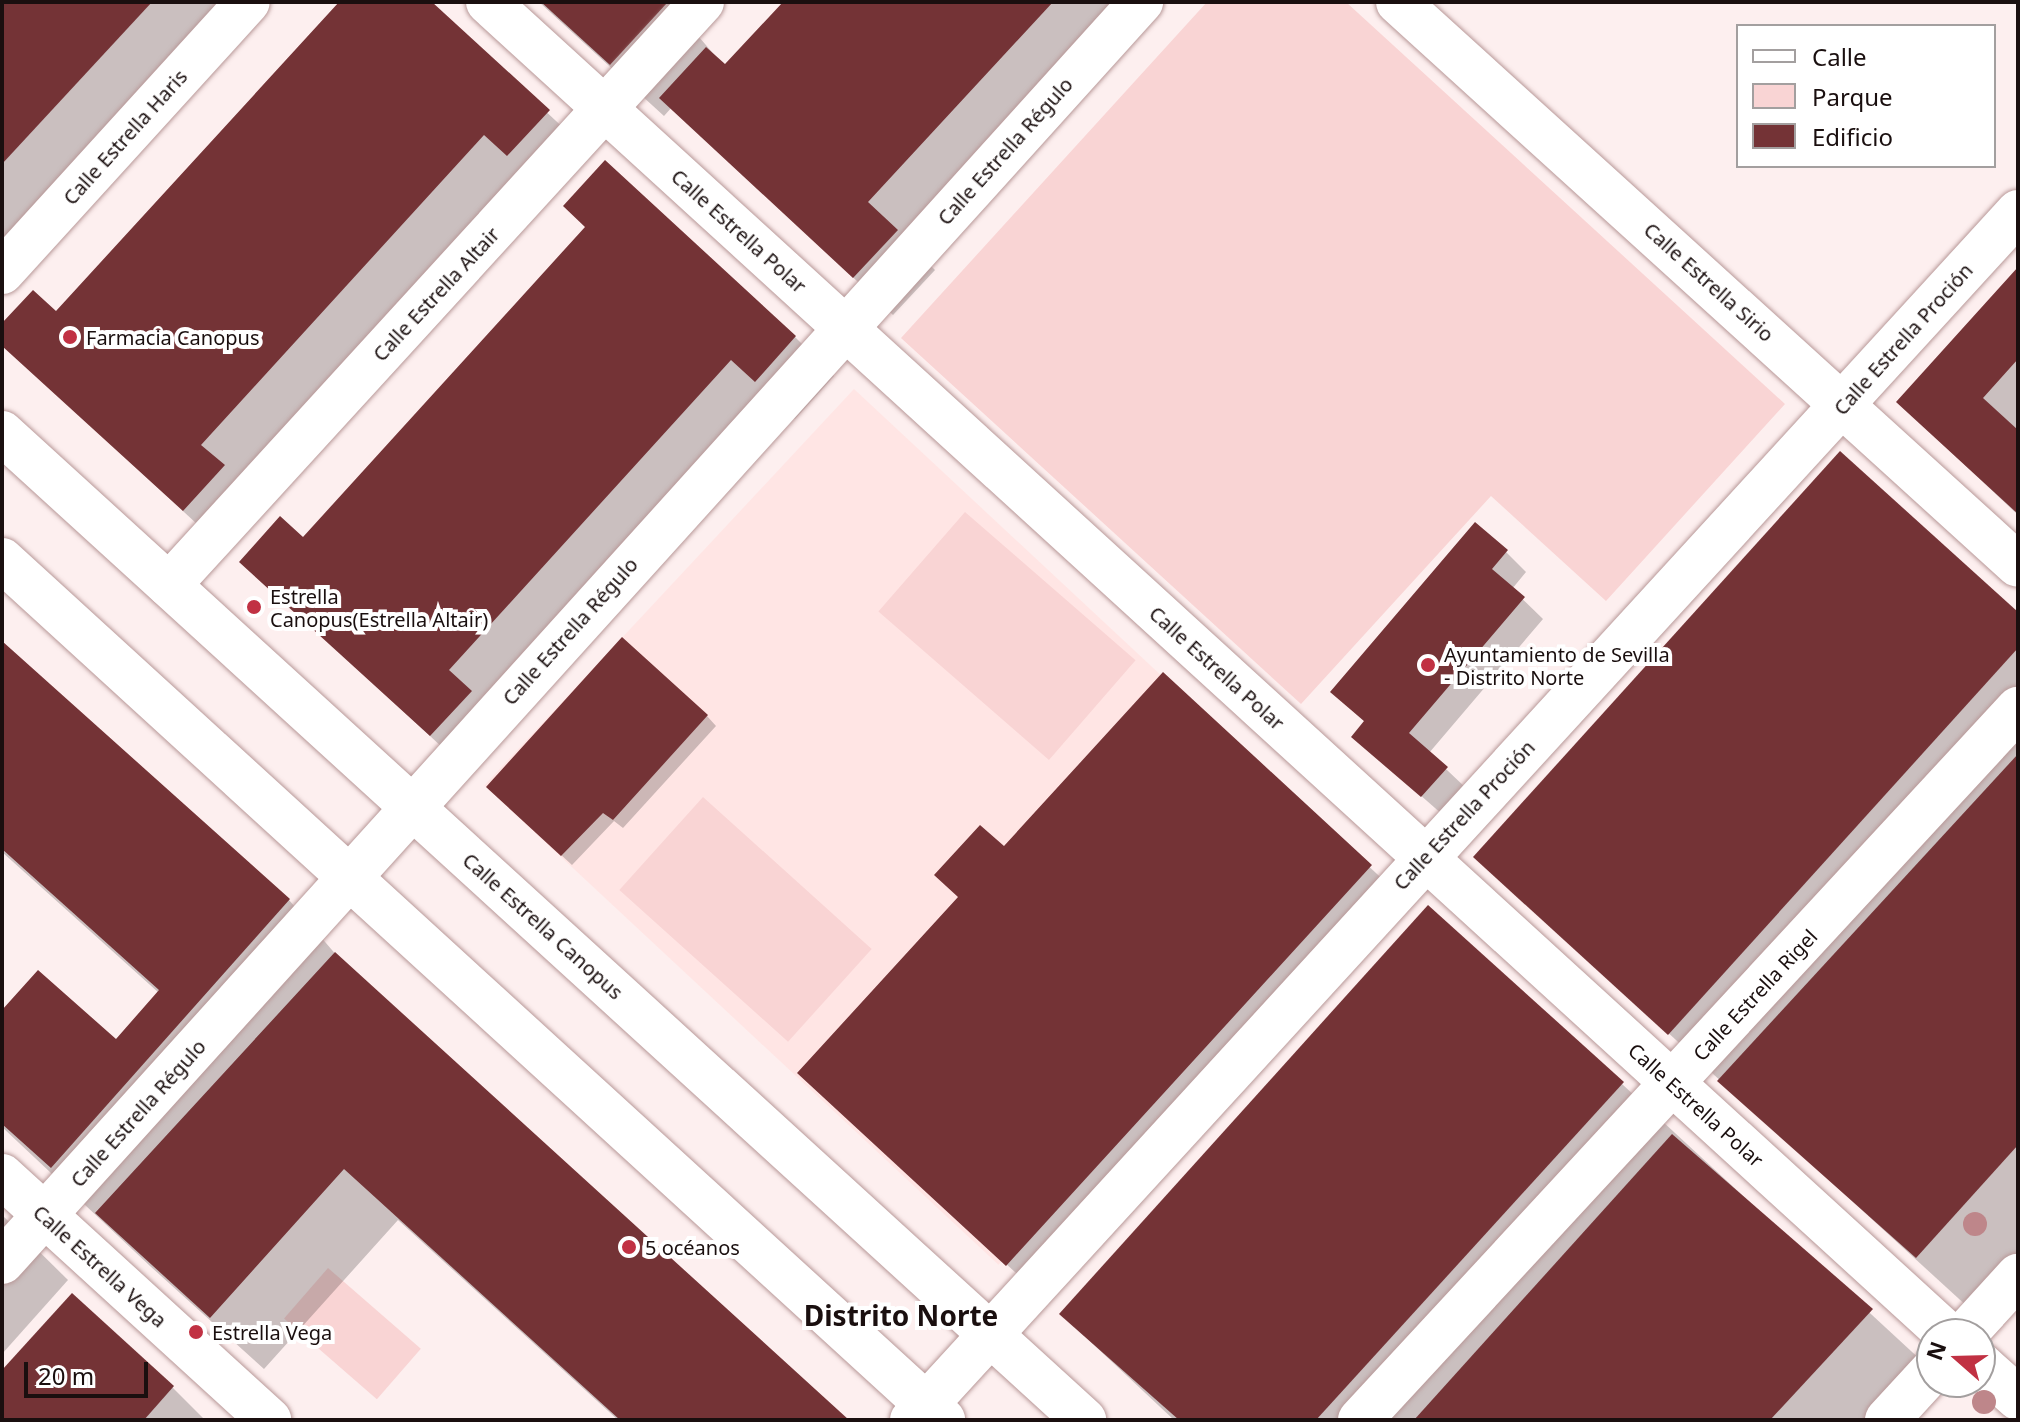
<!DOCTYPE html>
<meta charset="utf-8">
<style>
body{margin:0}
#map{position:relative;width:2020px;height:1422px;overflow:hidden;background:#fdefef;font-family:"Noto Sans",sans-serif}
div>[style]{position:absolute}
[style*='--x']{left:calc(var(--x)*1px);top:calc(var(--y)*1px);width:calc(var(--w)*1px);rotate:calc(var(--a)*1deg)}
.built>*{inset:0;background:#ffe5e4;transform-origin:0 0}
.green>*{inset:0;background:#f9d4d4;transform-origin:0 0}
.shadow>*{inset:0;background:#0003}
.building>*{inset:0;background:#743336}
.roads{filter:drop-shadow(0 0 2px #b89898) drop-shadow(0 0 2px #b89898)}
.minor>*{height:44px;margin:-22px;padding:0 22px;transform-origin:22px;border-radius:22px;background:#fff}
.trees>*{width:24px;height:24px;margin:-12px;border-radius:50%;background:#be868a}
.dots>*{width:22px;height:22px;translate:-50% -50%;box-sizing:border-box;border:4px solid #fff;border-radius:50%}
span{translate:-50% -50%;white-space:nowrap;text-align:center;line-height:1.15;-webkit-text-stroke:8px #fff;paint-order:stroke}
.street-label{font-size:20px;color:#1a0f0f}
.poi-label{font-size:20px;color:#1a0f0f}
.left{translate:0 -50%;text-align:left}
.district-label{font-size:28px;color:#1a0f0f;font-weight:700}
.frame{position:absolute;inset:0;border:4px solid #1a0f0f;pointer-events:none}
.legend{position:absolute;left:1736px;top:24px;width:260px;height:144px;box-sizing:border-box;background:#fff;border:2px solid #a39f9f;margin:0;padding:10px 14px;list-style:none;font-size:24px;color:#1a0f0f}
.legend li{display:flex;align-items:center;gap:16px;height:40px}
.legend b{width:40px;border:2px solid #a39f9f}
.north{position:absolute;left:1916px;top:1318px;width:80px;height:80px;box-sizing:border-box;background:#fff;border:2px solid #a39f9f;border-radius:50%;rotate:290deg;font-size:22px;font-weight:700;line-height:32px;text-align:center;color:#1a0f0f}
.north::after{content:'';display:block;margin:auto;width:28px;height:36px;background:#c13143;clip-path:polygon(50% 0,100% 100%,50% 72%,0 100%)}
.scale{position:absolute;left:24px;top:1362px;width:124px;height:36px;box-sizing:border-box;border:4px solid #1a0f0f;border-top:0;padding-left:10px;font-size:24px;line-height:28px;white-space:nowrap;color:#1a0f0f;-webkit-text-stroke:6px #fff;paint-order:stroke}
</style>
<div id="map">
<div class="built">
<div style="left:854px;top:389px;width:703px;height:542px;rotate:43deg"></div>
</div>
<div class="green">
<div style="clip-path:polygon(1207px 2px,1346px 2px,1785px 404px,1606px 601px,1491px 496px,1301px 704px,901px 338px)"></div>
<div style="left:965px;top:512px;width:226px;height:132px;rotate:41deg"></div>
<div style="left:703px;top:797px;width:227px;height:125px;rotate:42deg"></div>
<div style="left:328px;top:1268px;width:123px;height:67px;rotate:41deg"></div>
</div>
<div class="shadow">
<div style="clip-path:polygon(2px 2px,226px 2px,2px 244px)"></div>
<div style="clip-path:polygon(340px 2px,429px 2px,587px 150px,223px 548px,2px 344px,2px 326px,56px 314px)"></div>
<div style="clip-path:polygon(539px 2px,717px 2px,692px 29px,725px 67px,785px 2px,1127px 2px,906px 241px,935px 270px,893px 315px,672px 107px,664px 116px)"></div>
<div style="clip-path:polygon(587px 228px,795px 337px,834px 376px,795px 419px,771px 397px,470px 773px,242px 562px,303px 540px)"></div>
<div style="clip-path:polygon(2018px 270px,2018px 515px,1898px 402px)"></div>
<div style="clip-path:polygon(1506px 552px,1526px 572px,1512px 589px,1543px 619px,1429px 753px,1466px 788px,1443px 815px,1354px 737px,1366px 723px,1332px 692px)"></div>
<div style="clip-path:polygon(2018px 615px,2018px 1256px,1970px 1309px,1476px 857px)"></div>
<div style="clip-path:polygon(2px 643px,289px 900px,338px 957px,846px 1420px,618px 1420px,398px 1220px,264px 1369px,150px 1266px,2px 1127px,2px 1013px,116px 1042px,159px 993px,2px 852px)"></div>
<div style="clip-path:polygon(1163px 675px,1391px 887px,1028px 1284px,820px 1093px,960px 898px)"></div>
<div style="clip-path:polygon(707px 716px,716px 726px,623px 828px,614px 821px,572px 865px,498px 797px)"></div>
<div style="clip-path:polygon(1622px 1084px,1924px 1363px,1871px 1420px,1174px 1420px,1061px 1314px)"></div>
<div style="clip-path:polygon(2px 1215px,68px 1280px,2px 1354px)"></div>
<div style="clip-path:polygon(72px 1296px,173px 1388px,205px 1420px,2px 1420px,2px 1373px)"></div>
</div>
<div class="building">
<div style="clip-path:polygon(2px 2px,152px 2px,2px 164px)"></div>
<div style="clip-path:polygon(339px 2px,432px 2px,550px 110px,507px 156px,484px 135px,201px 445px,225px 465px,183px 511px,2px 346px,2px 323px,33px 290px,56px 311px)"></div>
<div style="clip-path:polygon(541px 2px,668px 2px,610px 65px)"></div>
<div style="clip-path:polygon(783px 2px,1053px 2px,868px 202px,898px 230px,853px 278px,659px 98px,706px 47px,725px 64px)"></div>
<div style="clip-path:polygon(605px 160px,796px 336px,755px 382px,731px 360px,449px 670px,472px 691px,430px 736px,239px 562px,280px 516px,303px 537px,585px 227px,563px 206px)"></div>
<div style="clip-path:polygon(2018px 267px,2018px 359px,1983px 398px,2018px 430px,2018px 514px,1896px 402px)"></div>
<div style="clip-path:polygon(1840px 451px,2018px 612px,2018px 648px,1668px 1035px,1473px 857px)"></div>
<div style="clip-path:polygon(1475px 522px,1508px 550px,1492px 569px,1525px 597px,1409px 733px,1448px 767px,1421px 797px,1351px 737px,1364px 721px,1330px 692px)"></div>
<div style="clip-path:polygon(622px 637px,708px 715px,613px 820px,603px 813px,561px 856px,486px 787px)"></div>
<div style="clip-path:polygon(2px 641px,290px 899px,51px 1168px,2px 1124px,2px 1010px,38px 970px,116px 1039px,159px 990px,2px 849px)"></div>
<div style="clip-path:polygon(1163px 672px,1372px 865px,1006px 1266px,797px 1073px,958px 897px,934px 875px,980px 825px,1004px 846px)"></div>
<div style="clip-path:polygon(2018px 754px,2018px 1145px,1916px 1258px,1717px 1081px)"></div>
<div style="clip-path:polygon(1428px 905px,1624px 1082px,1316px 1420px,1179px 1420px,1059px 1314px)"></div>
<div style="clip-path:polygon(335px 952px,849px 1420px,620px 1420px,344px 1169px,210px 1318px,95px 1213px)"></div>
<div style="clip-path:polygon(1672px 1134px,1873px 1309px,1770px 1420px,1414px 1420px)"></div>
<div style="clip-path:polygon(72px 1293px,174px 1386px,144px 1420px,2px 1420px,2px 1370px)"></div>
</div>
<div class="roads">
<div class="minor">
<div style="--x:488;--y:2;--w:1976;--a:42.39"></div>
<div style="--x:1398;--y:2;--w:837;--a:42.24"></div>
<div style="--x:2;--y:272;--w:365;--a:-47.7"></div>
<div style="--x:2;--y:433;--w:1465;--a:42.37"></div>
<div style="--x:2;--y:560;--w:1275;--a:42.42"></div>
<div style="--x:169;--y:585;--w:790;--a:-47.57"></div>
<div style="--x:2;--y:1176;--w:362;--a:42.4"></div>
<div style="--x:2;--y:1262;--w:1699;--a:-47.89"></div>
<div style="--x:1965;--y:1334;--w:79;--a:-47.6"></div>
<div style="--x:1980;--y:1364;--w:51;--a:41.8"></div>
<div style="--x:912;--y:1420;--w:1638;--a:-47.52"></div>
<div style="--x:1360;--y:1420;--w:969;--a:-47.22"></div>
<div style="--x:1887;--y:1420;--w:67;--a:-47.4"></div>
</div>
</div>
<div class="trees">
<div style="left:1975px;top:1224px"></div>
<div style="left:1984px;top:1402px"></div>
</div>
<div class="dots">
<div style="left:70px;top:337px;background:#c13143"></div>
<div style="left:254px;top:607px;background:#c13143"></div>
<div style="left:1428px;top:665px;background:#c13143"></div>
<div style="left:629px;top:1247px;background:#c13143"></div>
<div style="left:196px;top:1332px;background:#c13143"></div>
</div>
<div class="street-label">
<span style="left:125px;top:137px;rotate:-48deg">Calle Estrella Haris</span>
<span style="left:1005px;top:151px;rotate:-48deg">Calle Estrella Régulo</span>
<span style="left:739px;top:231px;rotate:42deg">Calle Estrella Polar</span>
<span style="left:1709px;top:282px;rotate:42deg">Calle Estrella Sirio</span>
<span style="left:436px;top:294px;rotate:-47deg">Calle Estrella Altair</span>
<span style="left:1903px;top:339px;rotate:-48deg">Calle Estrella Proción</span>
<span style="left:570px;top:631px;rotate:-48deg">Calle Estrella Régulo</span>
<span style="left:1217px;top:668px;rotate:42deg">Calle Estrella Polar</span>
<span style="left:1464px;top:815px;rotate:-47deg">Calle Estrella Proción</span>
<span style="left:543px;top:926px;rotate:42deg">Calle Estrella Canopus</span>
<span style="left:1755px;top:995px;rotate:-47deg">Calle Estrella Rigel</span>
<span style="left:1696px;top:1105px;rotate:42deg">Calle Estrella Polar</span>
<span style="left:138px;top:1113px;rotate:-48deg">Calle Estrella Régulo</span>
<span style="left:100px;top:1266px;rotate:42deg">Calle Estrella Vega</span>
</div>
<div class="poi-label">
<span class="left" style="left:86px;top:337px">Farmacia Canopus</span>
<span class="left" style="left:270px;top:608px">Estrella<br>Canopus(Estrella Altair)</span>
<span class="left" style="left:1444px;top:666px">Ayuntamiento de Sevilla<br>- Distrito Norte</span>
<span class="left" style="left:645px;top:1247px">5 océanos</span>
<span class="left" style="left:212px;top:1332px">Estrella Vega</span>
</div>
<div class="district-label">
<span style="left:901px;top:1315px">Distrito Norte</span>
</div>
<div class="frame"></div>
<ul class="legend">
<li><b style="height:10px;background:#fff"></b>Calle</li>
<li><b style="height:22px;background:#f9d4d4"></b>Parque</li>
<li><b style="height:22px;background:#743336"></b>Edificio</li>
</ul>
<div class="north">N</div>
<div class="scale">20 m</div>
</div>
